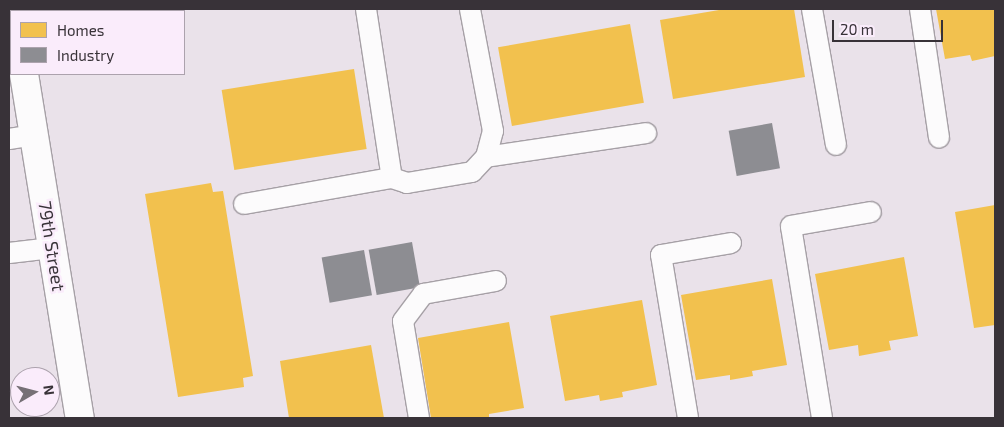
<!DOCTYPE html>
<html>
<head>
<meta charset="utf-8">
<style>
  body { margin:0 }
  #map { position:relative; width:1004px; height:427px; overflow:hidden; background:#eae2ea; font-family:"Exo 2",sans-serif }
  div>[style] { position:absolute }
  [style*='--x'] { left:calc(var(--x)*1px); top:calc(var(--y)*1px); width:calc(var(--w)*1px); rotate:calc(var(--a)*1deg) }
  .homes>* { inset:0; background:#f2c14e; transform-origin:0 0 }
  .industry>* { inset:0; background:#8d8d92; transform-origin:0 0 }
  .roads { filter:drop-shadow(1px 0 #a6a0a6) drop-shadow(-1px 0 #a6a0a6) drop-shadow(0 1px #a6a0a6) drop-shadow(0 -1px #a6a0a6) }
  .service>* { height:20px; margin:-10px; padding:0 10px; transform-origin:10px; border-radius:10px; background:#fcfbfc }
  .minor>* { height:28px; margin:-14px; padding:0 14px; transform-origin:14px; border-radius:14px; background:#fcfbfc }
  .secondary>* { height:28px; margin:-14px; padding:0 14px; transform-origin:14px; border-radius:14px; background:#fcfbfc }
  span { translate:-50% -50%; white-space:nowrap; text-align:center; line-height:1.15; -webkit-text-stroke:5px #faecfb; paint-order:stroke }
  .street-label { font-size:18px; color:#383238 }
  .frame { position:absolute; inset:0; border:10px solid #383238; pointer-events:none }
  .legend { position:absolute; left:10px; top:10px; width:175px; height:65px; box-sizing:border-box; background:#faecfb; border:1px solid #aca2ad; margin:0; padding:6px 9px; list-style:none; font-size:15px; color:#383238 }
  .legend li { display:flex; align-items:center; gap:10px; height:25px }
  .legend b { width:25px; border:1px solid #aca2ad }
  .north { position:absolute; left:10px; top:367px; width:50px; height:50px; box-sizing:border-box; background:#faecfb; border:1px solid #aca2ad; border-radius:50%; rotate:82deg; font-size:14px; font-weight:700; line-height:20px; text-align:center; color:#383238 }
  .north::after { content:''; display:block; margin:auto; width:18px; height:22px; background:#767076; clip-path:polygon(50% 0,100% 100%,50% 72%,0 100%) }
  .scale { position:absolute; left:832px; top:20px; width:111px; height:22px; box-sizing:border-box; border:2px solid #383238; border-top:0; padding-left:6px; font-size:15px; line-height:18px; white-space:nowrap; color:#383238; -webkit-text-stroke:4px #faecfb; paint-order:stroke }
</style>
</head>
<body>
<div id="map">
  <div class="homes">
    <div style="clip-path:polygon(725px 9px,794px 9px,805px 77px,673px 99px,660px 20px)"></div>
    <div style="clip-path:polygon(936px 9px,995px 9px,995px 56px,972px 61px,970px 55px,945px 59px)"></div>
    <div style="left:630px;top:24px;width:80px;height:134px;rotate:80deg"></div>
    <div style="left:354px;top:69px;width:81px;height:134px;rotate:81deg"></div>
    <div style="clip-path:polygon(211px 183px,213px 192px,223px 191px,253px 376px,243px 378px,244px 387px,178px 397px,145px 194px)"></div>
    <div style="clip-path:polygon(995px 205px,995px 325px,974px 328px,955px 212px)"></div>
    <div style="clip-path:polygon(904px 257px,918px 336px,889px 341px,891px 350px,859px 356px,858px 345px,829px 350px,815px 274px)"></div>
    <div style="clip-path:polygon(772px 279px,787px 365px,752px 371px,753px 376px,730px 380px,730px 375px,696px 380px,681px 295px)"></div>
    <div style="clip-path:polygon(642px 300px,657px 385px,622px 392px,623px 397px,600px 401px,599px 395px,565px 401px,550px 316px)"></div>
    <div style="clip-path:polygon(509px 322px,524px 408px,489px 414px,489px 418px,431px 418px,418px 338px)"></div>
    <div style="clip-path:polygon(371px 345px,384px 418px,289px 418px,280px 361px)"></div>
  </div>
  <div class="industry">
    <div style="left:772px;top:123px;width:46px;height:44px;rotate:80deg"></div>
    <div style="left:412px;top:242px;width:46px;height:44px;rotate:80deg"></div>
    <div style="left:364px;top:250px;width:46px;height:43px;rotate:80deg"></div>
  </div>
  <div class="roads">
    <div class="service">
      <div style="--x:366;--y:9;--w:171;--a:81.3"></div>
      <div style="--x:392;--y:178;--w:16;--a:18"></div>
      <div style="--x:407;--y:183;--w:66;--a:-9.6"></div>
      <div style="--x:472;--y:172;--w:21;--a:-47"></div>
      <div style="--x:486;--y:157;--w:27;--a:-75"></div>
      <div style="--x:493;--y:131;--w:124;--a:-100.7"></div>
      <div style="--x:812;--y:9;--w:138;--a:80"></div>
      <div style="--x:920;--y:9;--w:130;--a:81.6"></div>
      <div style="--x:9;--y:139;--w:25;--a:-9"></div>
      <div style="--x:486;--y:157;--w:162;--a:-8.5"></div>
      <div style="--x:244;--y:204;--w:150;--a:-10"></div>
      <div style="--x:9;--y:253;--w:43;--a:-6.6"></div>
      <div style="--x:419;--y:418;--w:98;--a:-99.4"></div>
      <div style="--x:403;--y:321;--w:34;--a:-53"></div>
      <div style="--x:423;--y:294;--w:74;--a:-10.1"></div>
      <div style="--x:688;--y:418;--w:165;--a:-99.4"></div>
      <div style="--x:661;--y:255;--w:71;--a:-9.7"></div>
      <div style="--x:822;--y:418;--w:194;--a:-99.2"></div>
      <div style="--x:791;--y:226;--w:81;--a:-9.9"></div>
    </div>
    <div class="minor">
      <div style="--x:36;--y:11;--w:15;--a:-8"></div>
    </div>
    <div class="secondary">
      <div style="--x:13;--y:9;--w:2;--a:90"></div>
      <div style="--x:24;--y:74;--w:349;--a:80.8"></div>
    </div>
  </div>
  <div class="street-label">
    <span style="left:52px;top:246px;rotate:81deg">79th Street</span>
  </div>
  <div class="frame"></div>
  <ul class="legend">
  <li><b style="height:14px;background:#f2c14e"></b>Homes</li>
  <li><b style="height:14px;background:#8d8d92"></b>Industry</li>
  </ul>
  <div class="north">N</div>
  <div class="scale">20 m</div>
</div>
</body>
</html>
